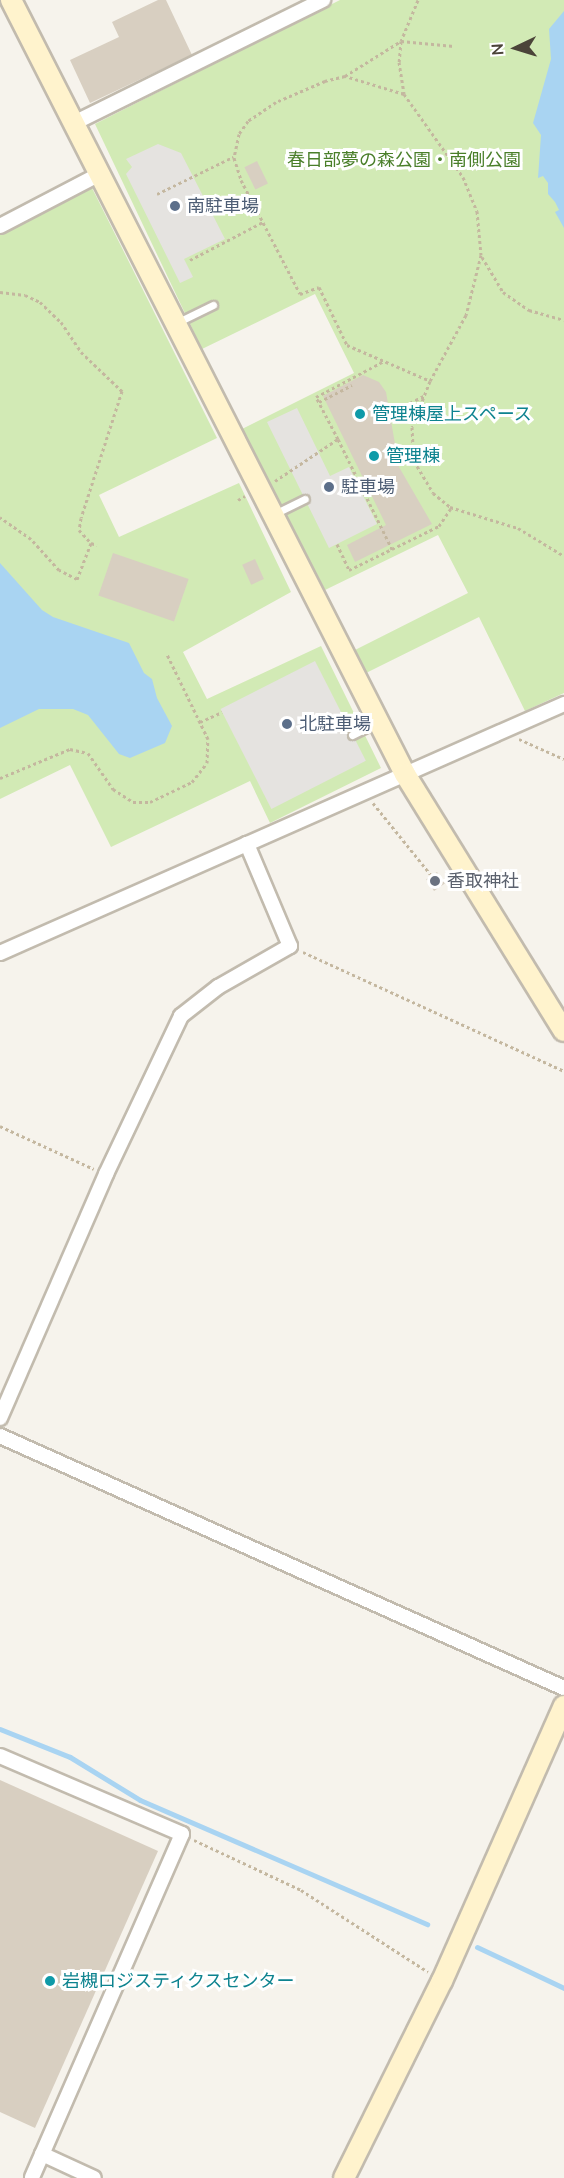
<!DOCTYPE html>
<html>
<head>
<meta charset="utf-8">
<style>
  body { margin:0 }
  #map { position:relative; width:564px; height:2178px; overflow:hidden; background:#f6f3ec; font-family:"Nunito Sans","Noto Sans JP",sans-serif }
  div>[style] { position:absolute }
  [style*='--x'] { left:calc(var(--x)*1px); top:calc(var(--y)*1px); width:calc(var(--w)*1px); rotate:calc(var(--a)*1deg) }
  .green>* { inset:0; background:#d2eab5 }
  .parking>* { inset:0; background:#e5e3e0; transform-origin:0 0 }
  .water>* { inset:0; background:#a9d4f2 }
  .stream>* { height:5px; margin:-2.5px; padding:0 2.5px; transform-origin:2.5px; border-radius:2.5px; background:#a9d4f2 }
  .building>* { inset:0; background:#d8cfc1; transform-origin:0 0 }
  .path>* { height:3px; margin-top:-1.5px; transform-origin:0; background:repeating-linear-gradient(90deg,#c4b79f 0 3px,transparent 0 6px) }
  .roads { filter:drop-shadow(2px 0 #c2bbae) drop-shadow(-2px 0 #c2bbae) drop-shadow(0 2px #c2bbae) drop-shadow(0 -2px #c2bbae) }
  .lane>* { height:7px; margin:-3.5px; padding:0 3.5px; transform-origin:3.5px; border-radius:3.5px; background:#fff }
  .street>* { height:14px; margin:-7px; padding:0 7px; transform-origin:7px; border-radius:7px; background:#fff }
  .secondary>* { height:20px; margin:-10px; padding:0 10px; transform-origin:10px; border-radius:10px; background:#fff3cd }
  .dots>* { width:16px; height:16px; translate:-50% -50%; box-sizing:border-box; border:3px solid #fff; border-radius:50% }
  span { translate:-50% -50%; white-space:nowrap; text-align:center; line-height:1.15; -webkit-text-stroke:6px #fff; paint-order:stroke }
  .park-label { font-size:18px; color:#4a7f2a }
  .service-label { font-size:18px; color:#4e5e75 }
  .left { translate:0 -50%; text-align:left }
  .culture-label { font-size:18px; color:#0d838f }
  .worship-label { font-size:18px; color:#5b616d }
  .north { position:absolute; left:486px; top:18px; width:60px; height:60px; -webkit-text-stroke:4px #fff; paint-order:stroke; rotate:266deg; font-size:16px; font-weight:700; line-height:24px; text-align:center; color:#4b4439 }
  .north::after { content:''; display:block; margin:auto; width:21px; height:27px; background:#4b4439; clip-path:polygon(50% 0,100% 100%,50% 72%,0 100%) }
</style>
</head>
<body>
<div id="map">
  <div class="green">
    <div style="clip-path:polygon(340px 0,564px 0,564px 693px,525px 711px,479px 617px,366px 673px,355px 650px,468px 593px,438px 535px,325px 590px,242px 429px,354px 373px,315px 294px,202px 349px,95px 124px)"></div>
    <div style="clip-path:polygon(91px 186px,217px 438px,99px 495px,119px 537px,239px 483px,291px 592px,183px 652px,207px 699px,321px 646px,381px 768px,270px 823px,250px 781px,111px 847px,70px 765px,0 799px,0 230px)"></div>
  </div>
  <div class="parking">
    <div style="clip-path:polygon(158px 144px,181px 153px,225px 239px,184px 259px,193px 277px,180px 283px,126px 174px,132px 167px,126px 159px)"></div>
    <div style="clip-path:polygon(297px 408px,330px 476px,349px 467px,377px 524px,329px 548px,267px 422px)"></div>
    <div style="left:315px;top:661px;width:112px;height:106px;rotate:63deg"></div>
  </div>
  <div class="water">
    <div style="clip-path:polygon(564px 11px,564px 228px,555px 212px,559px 210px,555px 202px,548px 194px,548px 183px,543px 176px,538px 178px,541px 135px,533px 123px,551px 59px,549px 29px)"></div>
    <div style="clip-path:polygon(0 563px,42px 610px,53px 617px,129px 643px,144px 673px,152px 679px,157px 698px,172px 726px,165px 743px,130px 758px,119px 754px,88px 715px,73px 709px,39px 709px,0 728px)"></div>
  </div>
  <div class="stream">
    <div style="--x:0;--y:1729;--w:75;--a:21.8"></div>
    <div style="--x:70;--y:1757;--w:82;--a:31.6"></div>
    <div style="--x:140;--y:1800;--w:313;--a:23.4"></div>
    <div style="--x:477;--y:1947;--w:96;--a:25.2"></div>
  </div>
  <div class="building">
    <div style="clip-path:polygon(158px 0,166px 0,192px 55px,90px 103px,70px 60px,119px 37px,112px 22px)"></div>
    <div style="left:257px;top:161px;width:25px;height:14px;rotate:64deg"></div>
    <div style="clip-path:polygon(363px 375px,379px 382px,386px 392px,399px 467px,432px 524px,355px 562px,347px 545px,386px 525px,323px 396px)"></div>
    <div style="left:113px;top:553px;width:80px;height:45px;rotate:19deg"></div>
    <div style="left:255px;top:559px;width:22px;height:14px;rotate:66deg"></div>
    <div style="left:437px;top:872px;width:14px;height:13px;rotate:56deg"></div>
    <div style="clip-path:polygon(0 1780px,158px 1851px,35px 2128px,0 2112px)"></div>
  </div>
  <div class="path">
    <div style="--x:418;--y:0;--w:44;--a:112.5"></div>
    <div style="--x:401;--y:41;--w:21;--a:95"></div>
    <div style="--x:399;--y:62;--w:32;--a:81"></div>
    <div style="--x:404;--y:94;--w:102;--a:54.6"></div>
    <div style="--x:463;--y:177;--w:37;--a:68"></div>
    <div style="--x:477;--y:211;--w:44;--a:84.8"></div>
    <div style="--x:481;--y:255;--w:62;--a:104"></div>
    <div style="--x:466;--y:315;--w:75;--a:118.6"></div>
    <div style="--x:430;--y:381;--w:49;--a:111.4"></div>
    <div style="--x:412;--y:427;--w:34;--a:87"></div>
    <div style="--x:414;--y:461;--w:37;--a:59"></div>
    <div style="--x:433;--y:493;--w:22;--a:39"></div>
    <div style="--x:450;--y:507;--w:71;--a:17.2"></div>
    <div style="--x:518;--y:528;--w:54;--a:31.3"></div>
    <div style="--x:345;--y:76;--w:66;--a:-32"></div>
    <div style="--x:401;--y:41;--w:53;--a:5.4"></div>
    <div style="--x:404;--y:94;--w:62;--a:-163"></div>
    <div style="--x:345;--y:76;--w:21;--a:166"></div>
    <div style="--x:325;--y:81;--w:53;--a:156.8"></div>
    <div style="--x:276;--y:102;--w:34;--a:146"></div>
    <div style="--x:248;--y:121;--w:16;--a:125"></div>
    <div style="--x:239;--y:134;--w:25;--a:102"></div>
    <div style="--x:234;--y:158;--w:23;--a:72"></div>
    <div style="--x:241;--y:180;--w:128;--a:62.6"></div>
    <div style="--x:300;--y:294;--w:20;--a:-20"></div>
    <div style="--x:319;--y:287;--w:64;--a:64.2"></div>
    <div style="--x:347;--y:345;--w:90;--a:23.4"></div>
    <div style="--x:157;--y:194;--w:85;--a:-26"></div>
    <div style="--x:482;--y:257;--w:41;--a:59"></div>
    <div style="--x:503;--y:292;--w:32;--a:35"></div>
    <div style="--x:529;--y:310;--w:36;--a:16"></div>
    <div style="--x:190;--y:260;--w:82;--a:-27.5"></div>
    <div style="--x:0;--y:292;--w:25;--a:7"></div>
    <div style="--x:25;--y:295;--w:17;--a:25"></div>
    <div style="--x:40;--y:302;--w:29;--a:44"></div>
    <div style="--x:61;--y:322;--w:36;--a:56"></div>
    <div style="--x:81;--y:352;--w:57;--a:43.6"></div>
    <div style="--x:122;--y:391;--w:133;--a:107.9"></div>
    <div style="--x:81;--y:518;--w:12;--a:99"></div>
    <div style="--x:79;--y:530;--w:18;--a:47"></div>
    <div style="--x:91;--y:543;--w:39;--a:111"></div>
    <div style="--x:77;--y:579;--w:20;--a:-153"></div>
    <div style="--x:59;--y:570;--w:42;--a:-132.1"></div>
    <div style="--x:31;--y:539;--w:38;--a:-145"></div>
    <div style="--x:319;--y:402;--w:37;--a:-27"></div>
    <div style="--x:394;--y:411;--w:34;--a:-27"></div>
    <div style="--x:338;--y:439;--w:123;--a:63.9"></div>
    <div style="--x:392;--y:549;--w:52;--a:-26.1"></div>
    <div style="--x:439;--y:526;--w:22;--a:-56"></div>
    <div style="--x:275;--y:481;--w:76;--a:-33.7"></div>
    <div style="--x:338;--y:439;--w:47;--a:-117.6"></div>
    <div style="--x:316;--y:397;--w:77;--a:-27.9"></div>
    <div style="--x:238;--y:500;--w:8;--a:-30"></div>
    <div style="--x:91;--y:543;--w:6;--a:18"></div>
    <div style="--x:337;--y:544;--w:29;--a:65"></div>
    <div style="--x:349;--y:570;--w:48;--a:-26"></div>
    <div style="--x:200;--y:722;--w:24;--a:-24"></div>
    <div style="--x:519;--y:739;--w:49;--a:24"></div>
    <div style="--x:0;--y:778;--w:76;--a:-22.5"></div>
    <div style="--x:70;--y:749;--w:18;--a:13"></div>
    <div style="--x:88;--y:753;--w:44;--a:55.2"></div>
    <div style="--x:113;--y:789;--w:24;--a:33"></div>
    <div style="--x:133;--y:802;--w:17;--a:0"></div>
    <div style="--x:150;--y:802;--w:47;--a:-25.5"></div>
    <div style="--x:192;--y:782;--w:24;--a:-52"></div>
    <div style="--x:207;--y:763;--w:24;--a:-88"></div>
    <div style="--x:208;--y:739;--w:94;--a:-115.8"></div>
    <div style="--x:373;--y:803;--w:92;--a:51.1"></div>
    <div style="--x:303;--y:952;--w:287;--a:24.5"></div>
    <div style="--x:0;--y:1126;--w:103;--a:24.6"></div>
    <div style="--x:194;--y:1840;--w:118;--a:25"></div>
    <div style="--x:301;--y:1890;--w:151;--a:32.8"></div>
  </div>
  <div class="roads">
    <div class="lane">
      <div style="--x:178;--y:322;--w:39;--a:-26"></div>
      <div style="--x:276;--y:513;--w:32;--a:-26"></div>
      <div style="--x:352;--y:735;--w:28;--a:-26"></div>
    </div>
    <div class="street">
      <div style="--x:74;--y:123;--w:278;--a:-26.3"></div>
      <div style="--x:0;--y:226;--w:113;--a:-27.5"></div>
      <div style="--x:0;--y:953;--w:617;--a:-23.82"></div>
      <div style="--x:0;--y:1418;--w:266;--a:-66.5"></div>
      <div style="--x:106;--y:1174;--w:175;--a:-64.6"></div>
      <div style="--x:181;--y:1016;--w:47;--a:-38.1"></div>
      <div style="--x:218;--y:987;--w:83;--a:-29.7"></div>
      <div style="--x:290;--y:946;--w:111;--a:-112.9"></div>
      <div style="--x:0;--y:1436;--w:618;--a:24.08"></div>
      <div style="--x:0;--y:1756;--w:198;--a:23.2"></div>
      <div style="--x:182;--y:1834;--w:375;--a:113.6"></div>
      <div style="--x:42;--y:2154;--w:57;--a:24.8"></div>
    </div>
    <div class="secondary">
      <div style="--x:11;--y:0;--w:869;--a:63.02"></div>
      <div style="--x:405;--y:774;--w:302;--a:58.3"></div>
      <div style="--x:344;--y:2178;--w:220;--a:-63.6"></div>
      <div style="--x:442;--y:1981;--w:301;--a:-66.1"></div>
    </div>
  </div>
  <div class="dots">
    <div style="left:175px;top:206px;background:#5c6f8a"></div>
    <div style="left:360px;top:414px;background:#0f9aa8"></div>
    <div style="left:374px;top:456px;background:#0f9aa8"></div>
    <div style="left:329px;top:487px;background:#5c6f8a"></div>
    <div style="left:287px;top:724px;background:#5c6f8a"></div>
    <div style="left:435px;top:881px;background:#6b7280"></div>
    <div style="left:50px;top:1981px;background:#0f9aa8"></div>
  </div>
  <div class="park-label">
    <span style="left:404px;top:160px">春日部夢の森公園・南側公園</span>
  </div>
  <div class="service-label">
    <span class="left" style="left:187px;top:206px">南駐車場</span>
    <span class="left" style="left:341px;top:487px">駐車場</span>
    <span class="left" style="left:299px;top:724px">北駐車場</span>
  </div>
  <div class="culture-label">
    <span class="left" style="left:372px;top:414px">管理棟屋上スペース</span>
    <span class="left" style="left:386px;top:456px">管理棟</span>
    <span class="left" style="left:62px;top:1981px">岩槻ロジスティクスセンター</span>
  </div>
  <div class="worship-label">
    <span class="left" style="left:447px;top:881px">香取神社</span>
  </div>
  <div class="north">N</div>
</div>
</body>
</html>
